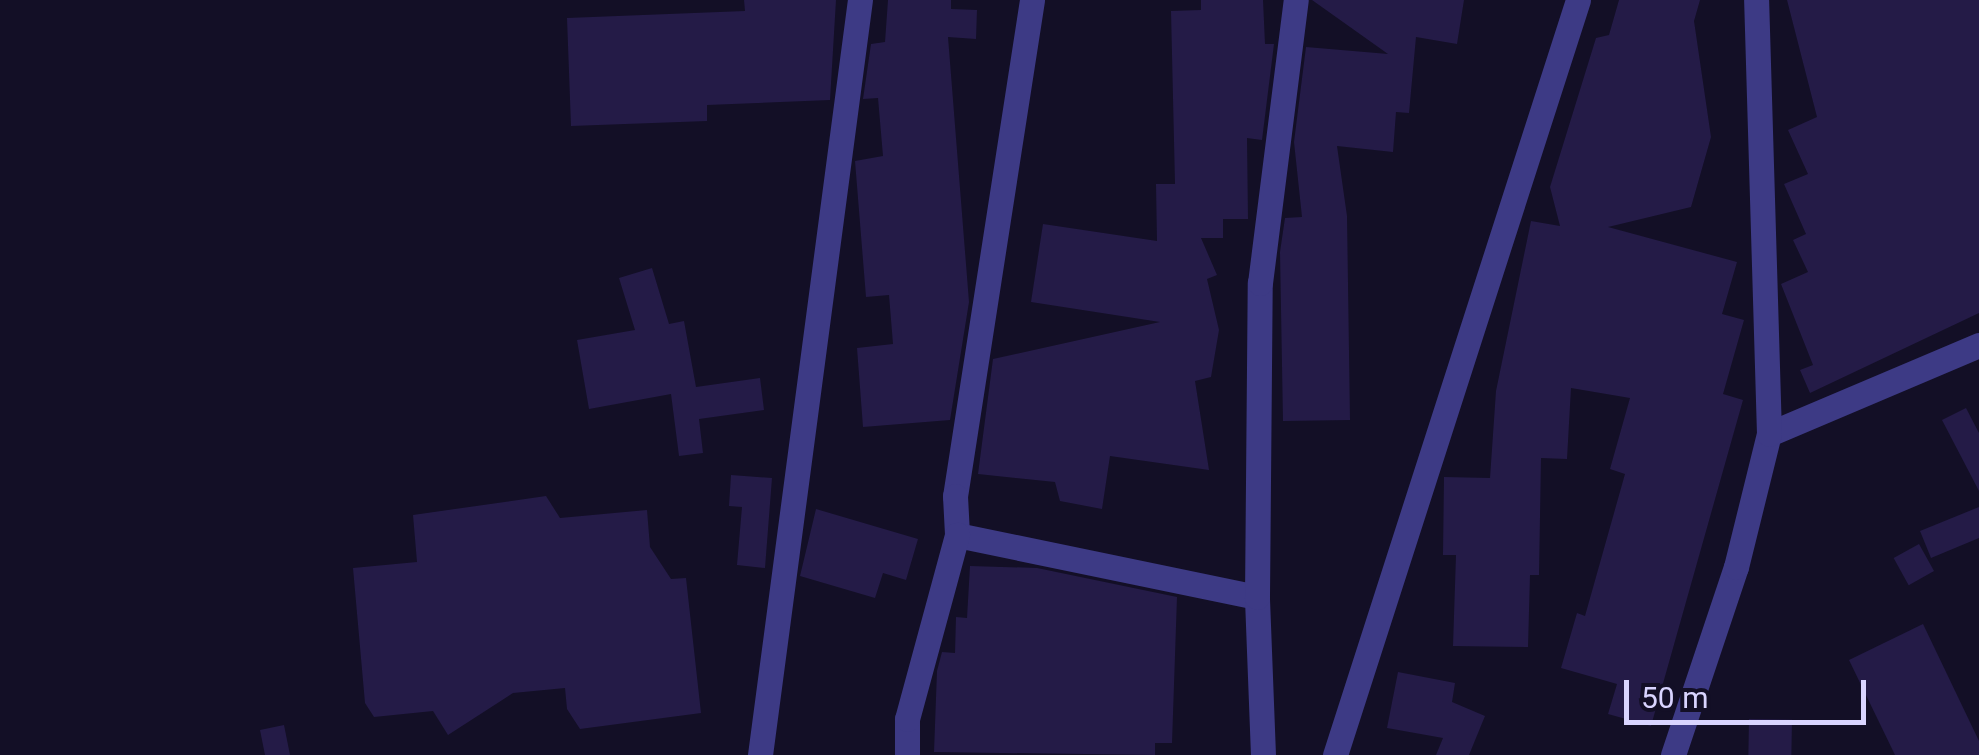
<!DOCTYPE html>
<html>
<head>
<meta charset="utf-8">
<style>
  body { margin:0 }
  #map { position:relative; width:1979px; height:755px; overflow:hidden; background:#130f26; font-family:Roboto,sans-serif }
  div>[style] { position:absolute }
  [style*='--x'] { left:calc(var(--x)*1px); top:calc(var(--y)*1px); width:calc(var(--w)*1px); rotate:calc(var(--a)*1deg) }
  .building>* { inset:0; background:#241b47; transform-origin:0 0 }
  .minor>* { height:25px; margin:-12.5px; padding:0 12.5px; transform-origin:12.5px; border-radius:12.5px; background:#3d3a85 }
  span { translate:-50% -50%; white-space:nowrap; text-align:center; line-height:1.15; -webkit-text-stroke:8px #130f26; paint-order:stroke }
  .scale { position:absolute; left:1624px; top:680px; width:242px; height:45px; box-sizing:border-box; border:5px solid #d9d4ff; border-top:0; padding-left:12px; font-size:30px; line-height:35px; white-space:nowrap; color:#d9d4ff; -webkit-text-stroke:8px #130f26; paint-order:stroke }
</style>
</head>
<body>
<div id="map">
  <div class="building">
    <div style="clip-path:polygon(744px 0,836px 0,830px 100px,707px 105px,707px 121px,571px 126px,567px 18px,745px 11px)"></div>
    <div style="clip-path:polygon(888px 0,951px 0,951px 9px,977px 10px,976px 39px,948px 37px,969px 302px,950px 420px,863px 427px,857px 348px,893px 344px,889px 295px,866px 297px,855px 161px,883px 156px,878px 98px,863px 99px,871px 44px,885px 42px)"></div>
    <div style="clip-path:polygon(1201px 0,1263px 0,1265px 44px,1274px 44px,1262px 140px,1247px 138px,1248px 219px,1223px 219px,1223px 238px,1201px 238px,1217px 275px,1207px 279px,1219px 330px,1211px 377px,1195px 381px,1209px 470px,1110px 456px,1102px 509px,1060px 501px,1055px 482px,978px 474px,993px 359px,1160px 322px,1031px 302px,1043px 224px,1157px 241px,1156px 184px,1175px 184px,1171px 11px,1201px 10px)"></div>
    <div style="clip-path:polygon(1312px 0,1464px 0,1457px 44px,1416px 37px,1409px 113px,1396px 112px,1393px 152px,1337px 146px,1347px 216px,1350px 420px,1283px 421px,1280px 252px,1285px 218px,1302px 217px,1294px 142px,1306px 47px,1388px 54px)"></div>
    <div style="clip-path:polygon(1619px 0,1700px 0,1694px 21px,1711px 137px,1691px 207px,1608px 227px,1737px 262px,1722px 314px,1744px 320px,1723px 394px,1743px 400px,1651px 726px,1608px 714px,1617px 684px,1561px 668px,1577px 613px,1585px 616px,1625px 474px,1610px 469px,1630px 398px,1571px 388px,1567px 459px,1541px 458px,1539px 575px,1530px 575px,1528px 647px,1453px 646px,1456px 555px,1443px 555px,1444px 477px,1490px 478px,1496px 391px,1531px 221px,1560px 226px,1550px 187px,1596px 38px,1609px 35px)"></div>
    <div style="clip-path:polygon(1787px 0,1979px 0,1979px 313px,1810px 393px,1800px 370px,1813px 365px,1781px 284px,1808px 272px,1793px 240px,1806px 234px,1784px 184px,1808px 174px,1788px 130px,1817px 117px)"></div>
    <div style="clip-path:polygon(652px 268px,669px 324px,684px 321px,696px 387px,760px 378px,764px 410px,699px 419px,703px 453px,679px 456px,671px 394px,589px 409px,577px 340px,635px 330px,619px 278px)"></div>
    <div style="clip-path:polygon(1966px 408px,1979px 433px,1979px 491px,1942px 420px)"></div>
    <div style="clip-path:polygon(731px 475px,772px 478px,765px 568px,737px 565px,742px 507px,729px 506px)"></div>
    <div style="clip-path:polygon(546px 496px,560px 518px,647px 510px,650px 547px,671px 579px,686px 578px,701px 713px,580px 729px,567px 709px,565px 688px,513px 693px,448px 735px,433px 711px,374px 717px,365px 703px,353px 568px,417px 562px,413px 515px)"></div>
    <div style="clip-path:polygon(1979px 507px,1979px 538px,1931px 558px,1920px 531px)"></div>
    <div style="clip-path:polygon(816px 509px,918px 539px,906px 580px,883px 573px,875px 598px,800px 576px)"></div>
    <div style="left:1919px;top:544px;width:31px;height:29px;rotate:61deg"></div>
    <div style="clip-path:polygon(970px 566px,1037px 568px,1177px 597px,1172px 743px,1155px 743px,1155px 755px,934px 752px,937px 671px,942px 652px,955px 653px,956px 617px,967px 618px)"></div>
    <div style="clip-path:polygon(1923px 624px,1979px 741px,1979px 755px,1895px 755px,1849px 660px)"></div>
    <div style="clip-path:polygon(1398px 672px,1455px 683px,1452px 702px,1485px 716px,1469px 755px,1436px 755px,1443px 738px,1387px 728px)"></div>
    <div style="left:1749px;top:719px;width:43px;height:36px;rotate:1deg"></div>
    <div style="clip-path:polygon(284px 725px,290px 755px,265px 755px,260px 730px)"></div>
  </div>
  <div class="minor">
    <div style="--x:1032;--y:0;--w:502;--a:98.82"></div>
    <div style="--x:955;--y:496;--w:39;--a:87"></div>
    <div style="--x:957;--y:535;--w:306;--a:11.7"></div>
    <div style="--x:1769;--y:434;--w:228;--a:-23"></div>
    <div style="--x:760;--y:755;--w:762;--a:-82.46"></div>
    <div style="--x:907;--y:755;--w:36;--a:-90"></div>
    <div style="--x:907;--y:719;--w:191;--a:-74.8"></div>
    <div style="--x:1263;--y:755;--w:158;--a:-92.2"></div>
    <div style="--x:1257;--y:597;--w:314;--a:-89.5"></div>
    <div style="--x:1260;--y:283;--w:285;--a:-82.8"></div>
    <div style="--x:1335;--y:755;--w:793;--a:-72.16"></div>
    <div style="--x:1673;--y:755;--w:198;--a:-71.5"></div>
    <div style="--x:1736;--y:567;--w:137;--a:-76.1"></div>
    <div style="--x:1769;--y:434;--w:434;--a:-91.7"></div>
  </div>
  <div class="scale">50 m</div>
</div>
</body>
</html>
